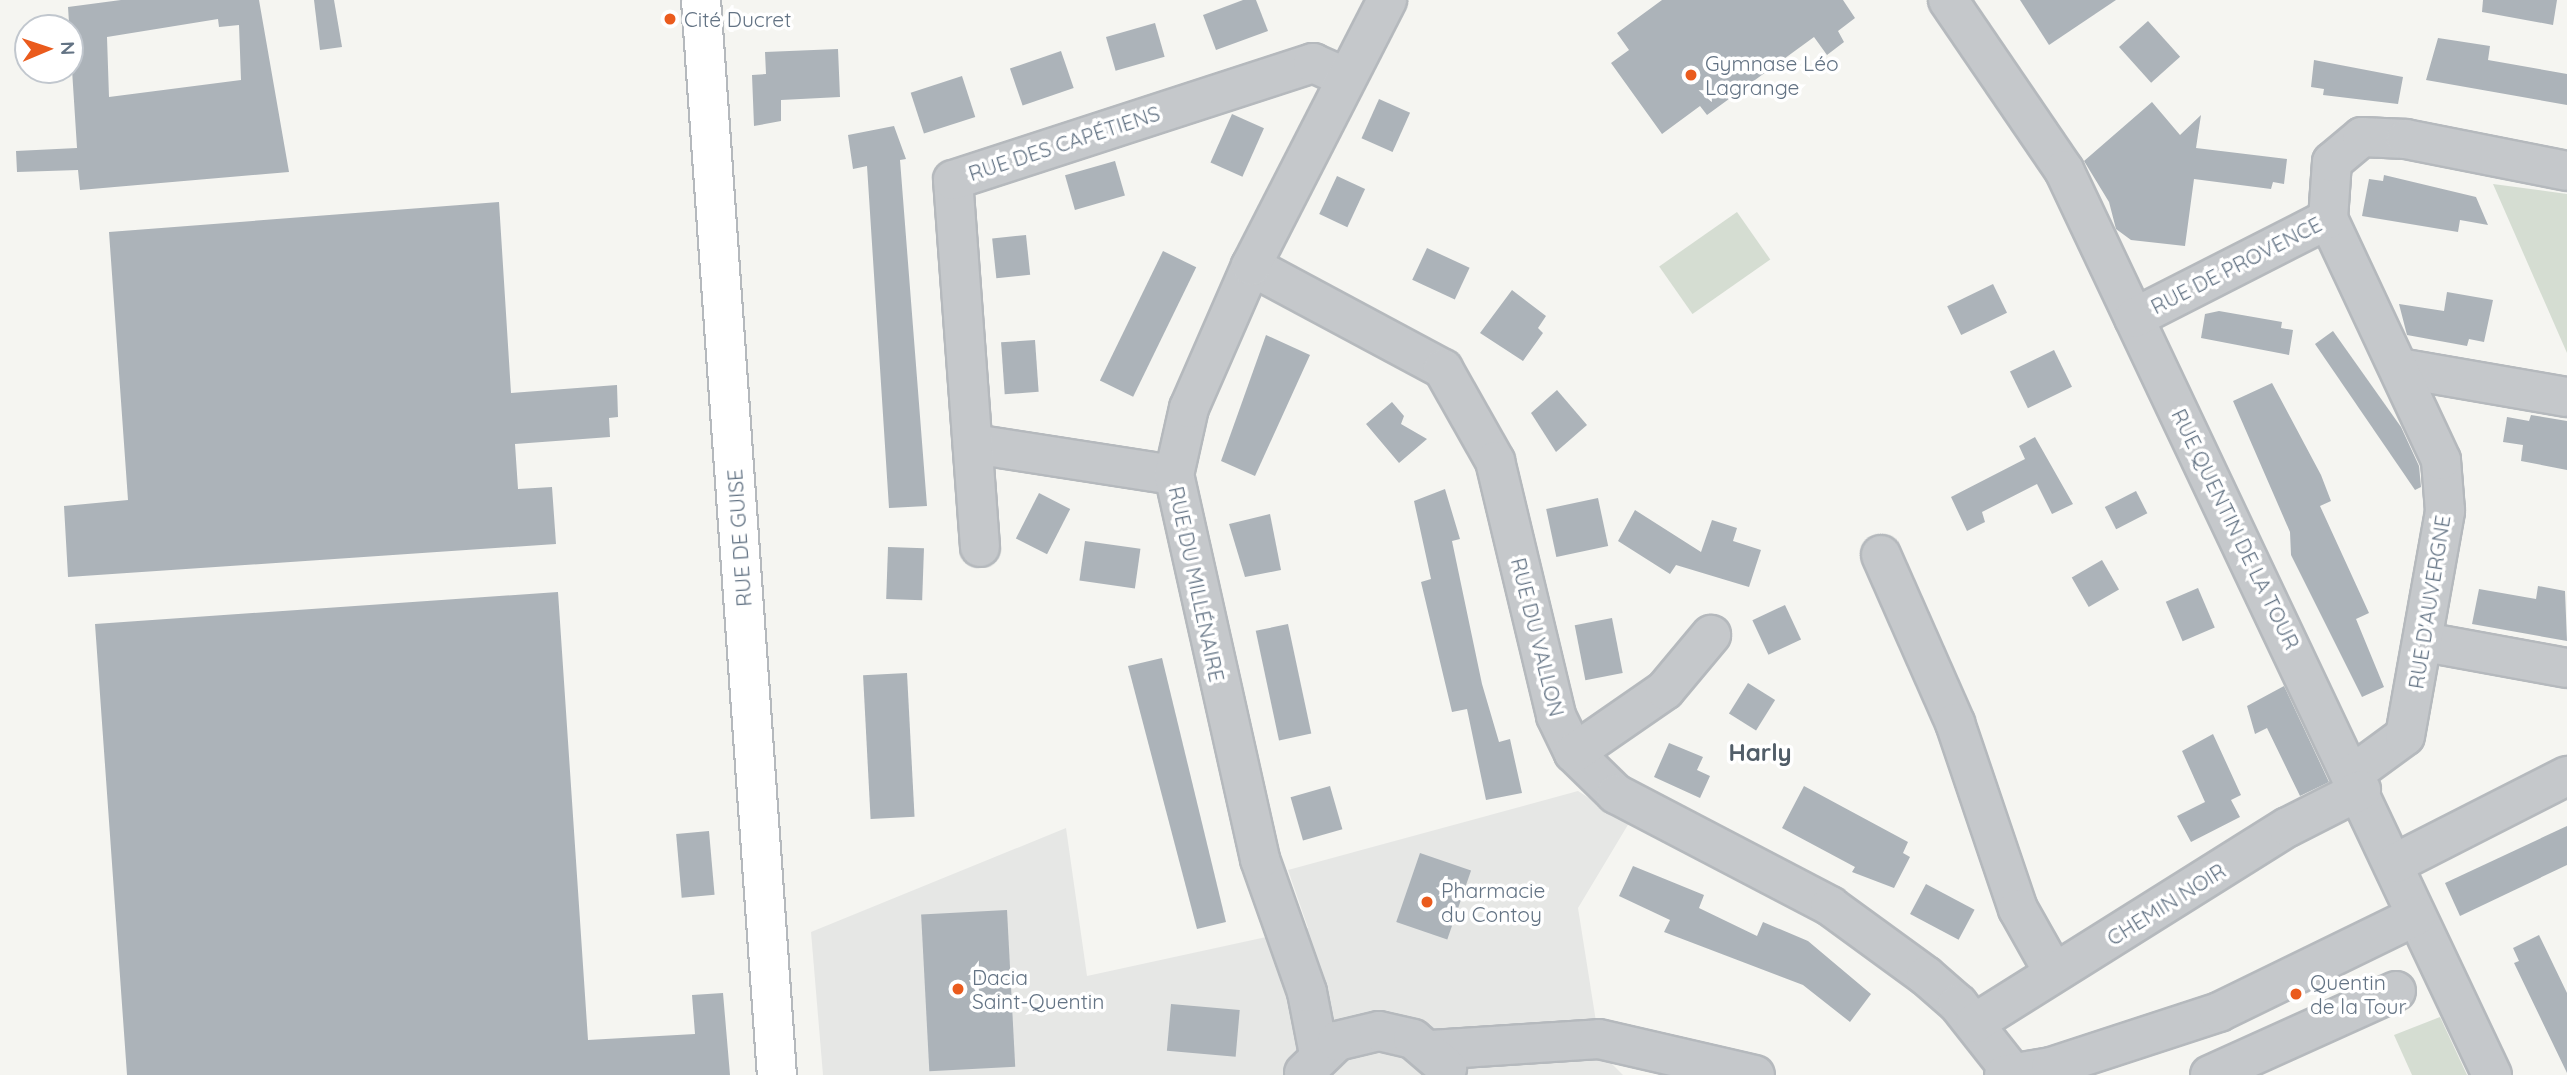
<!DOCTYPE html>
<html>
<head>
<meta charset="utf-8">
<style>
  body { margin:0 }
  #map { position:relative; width:2567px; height:1075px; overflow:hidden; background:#f5f5f1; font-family:Quicksand,sans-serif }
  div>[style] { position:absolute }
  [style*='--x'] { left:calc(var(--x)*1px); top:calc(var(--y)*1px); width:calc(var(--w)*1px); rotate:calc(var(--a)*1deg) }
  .built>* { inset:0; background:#e6e7e5 }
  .green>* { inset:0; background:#d5ddd2; transform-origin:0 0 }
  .building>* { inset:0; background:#acb3b9; transform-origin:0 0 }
  .roads { filter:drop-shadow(2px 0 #b5b9bd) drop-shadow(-2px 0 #b5b9bd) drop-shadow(0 2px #b5b9bd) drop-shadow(0 -2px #b5b9bd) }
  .minor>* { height:38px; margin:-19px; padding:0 19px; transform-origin:19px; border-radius:19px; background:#c5c8cb }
  .major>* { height:38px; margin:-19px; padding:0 19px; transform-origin:19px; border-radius:19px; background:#fff }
  .dots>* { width:19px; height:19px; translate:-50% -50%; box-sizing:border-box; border:4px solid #fff; border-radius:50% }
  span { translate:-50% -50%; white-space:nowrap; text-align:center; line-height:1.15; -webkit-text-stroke:7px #fff; paint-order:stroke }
  .poi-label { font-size:21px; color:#637384 }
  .left { translate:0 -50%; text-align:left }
  .street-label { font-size:21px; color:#637384 }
  .quarter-label { font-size:24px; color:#515d68; font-weight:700 }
  .north { position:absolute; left:14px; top:14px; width:70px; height:70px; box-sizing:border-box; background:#fff; border:2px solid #c1c7ce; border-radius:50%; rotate:88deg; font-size:19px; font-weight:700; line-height:28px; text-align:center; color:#637384 }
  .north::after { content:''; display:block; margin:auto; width:24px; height:32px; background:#ea5b1d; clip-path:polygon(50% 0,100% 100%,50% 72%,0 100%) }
</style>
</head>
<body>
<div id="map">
  <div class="built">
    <div style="clip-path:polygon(1578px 791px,1629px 823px,1578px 908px,1601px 1053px,1623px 1075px,823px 1075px,811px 932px,1066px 828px,1087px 976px,1308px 928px,1288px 870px)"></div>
  </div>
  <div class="green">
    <div style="clip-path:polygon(2493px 184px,2567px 194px,2567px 353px)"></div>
    <div style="left:1737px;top:212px;width:58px;height:95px;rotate:55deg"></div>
    <div style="clip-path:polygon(2440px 1017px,2467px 1075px,2412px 1075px,2394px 1035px)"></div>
  </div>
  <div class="building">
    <div style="clip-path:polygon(evenodd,121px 0,259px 0,289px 172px,80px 190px,78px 170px,17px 172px,16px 151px,77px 148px,68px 7px,121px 0,218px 19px,219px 27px,239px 25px,241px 80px,109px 97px,107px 37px,218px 19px)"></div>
    <div style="clip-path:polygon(314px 0,334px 0,342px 47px,320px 50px)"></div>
    <div style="clip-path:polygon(1243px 0,1256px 0,1268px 31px,1216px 50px,1203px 15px)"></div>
    <div style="clip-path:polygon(1662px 0,1843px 0,1855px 18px,1838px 31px,1844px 42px,1827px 55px,1814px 37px,1707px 115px,1700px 106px,1662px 134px,1611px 63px,1629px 50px,1617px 33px)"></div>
    <div style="clip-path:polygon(2020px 0,2116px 0,2049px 45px)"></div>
    <div style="clip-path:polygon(2483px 0,2557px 0,2553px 25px,2482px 12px)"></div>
    <div style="left:2148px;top:21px;width:48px;height:39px;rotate:48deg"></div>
    <div style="left:1155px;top:23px;width:35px;height:51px;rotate:74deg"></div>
    <div style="clip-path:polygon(2438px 38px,2490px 46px,2488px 60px,2567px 74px,2567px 105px,2426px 80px)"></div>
    <div style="clip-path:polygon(838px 49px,840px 97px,781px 100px,781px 121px,754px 126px,752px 75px,766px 74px,765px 52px)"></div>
    <div style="left:1061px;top:51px;width:39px;height:54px;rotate:71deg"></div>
    <div style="clip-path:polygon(2314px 60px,2403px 77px,2398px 104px,2323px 95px,2324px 89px,2311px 87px)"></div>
    <div style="left:962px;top:76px;width:43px;height:54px;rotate:72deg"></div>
    <div style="left:1379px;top:99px;width:34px;height:43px;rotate:24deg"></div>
    <div style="clip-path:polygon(2152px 102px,2180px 135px,2201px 115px,2196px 148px,2287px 159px,2284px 184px,2273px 182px,2271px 189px,2194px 179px,2185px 246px,2131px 240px,2116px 229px,2109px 202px,2084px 161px)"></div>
    <div style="left:1232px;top:114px;width:35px;height:53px;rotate:24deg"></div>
    <div style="clip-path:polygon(894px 126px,906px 159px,900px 160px,927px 506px,889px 508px,867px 166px,853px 169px,848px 135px)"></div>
    <div style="left:1115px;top:161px;width:36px;height:52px;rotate:74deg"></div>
    <div style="clip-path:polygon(2384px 175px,2476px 197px,2488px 225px,2460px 220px,2458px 232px,2362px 216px,2369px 179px,2383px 181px)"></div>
    <div style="left:1337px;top:176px;width:31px;height:42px;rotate:25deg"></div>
    <div style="clip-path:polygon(499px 202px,511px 393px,617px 385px,618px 417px,609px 418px,610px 437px,515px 444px,518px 489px,552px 487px,556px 544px,68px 577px,64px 506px,128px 500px,109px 232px)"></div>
    <div style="left:1026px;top:235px;width:40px;height:34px;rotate:84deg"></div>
    <div style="left:1427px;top:248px;width:47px;height:35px;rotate:25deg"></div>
    <div style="left:1163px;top:251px;width:37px;height:144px;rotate:26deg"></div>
    <div style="left:1993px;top:284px;width:32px;height:51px;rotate:64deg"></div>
    <div style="clip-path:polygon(1512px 290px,1546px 316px,1538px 328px,1543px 333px,1523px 361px,1480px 333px)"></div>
    <div style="clip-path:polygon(2447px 292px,2493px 300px,2484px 342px,2469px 339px,2467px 346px,2407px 335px,2399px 304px,2444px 311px)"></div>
    <div style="clip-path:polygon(2219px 311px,2282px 322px,2281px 328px,2293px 330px,2289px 355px,2201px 338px,2205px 314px)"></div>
    <div style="clip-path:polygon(2333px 331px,2401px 427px,2419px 466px,2421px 487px,2415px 490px,2315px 344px)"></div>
    <div style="clip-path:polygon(1266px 335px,1310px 355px,1255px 476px,1221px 461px)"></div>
    <div style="left:1035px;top:340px;width:52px;height:34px;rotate:86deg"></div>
    <div style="left:2054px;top:350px;width:41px;height:49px;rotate:64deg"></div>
    <div style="clip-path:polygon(2272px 383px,2321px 475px,2331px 501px,2320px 506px,2369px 613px,2356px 619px,2384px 687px,2362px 697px,2291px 555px,2290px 532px,2233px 401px)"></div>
    <div style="clip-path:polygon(1557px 390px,1587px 425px,1556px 452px,1531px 413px)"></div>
    <div style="clip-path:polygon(1392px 402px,1404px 416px,1401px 424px,1427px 439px,1399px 463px,1366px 424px)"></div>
    <div style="clip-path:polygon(2531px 415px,2567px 421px,2567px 470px,2521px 461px,2523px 445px,2503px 442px,2507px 417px,2529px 421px)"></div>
    <div style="clip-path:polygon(2035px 437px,2073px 504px,2052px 514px,2037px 484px,1982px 512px,1985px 522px,1967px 531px,1951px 497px,2025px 459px,2019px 446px)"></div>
    <div style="clip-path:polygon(1445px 489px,1460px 539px,1452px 541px,1482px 684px,1499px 742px,1510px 739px,1522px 793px,1486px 800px,1467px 709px,1452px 712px,1421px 582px,1431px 579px,1414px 501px)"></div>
    <div style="left:2136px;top:491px;width:25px;height:35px;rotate:63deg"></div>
    <div style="left:1039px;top:493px;width:35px;height:51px;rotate:27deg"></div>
    <div style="left:1598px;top:498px;width:49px;height:53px;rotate:78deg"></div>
    <div style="clip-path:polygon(1635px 510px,1701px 552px,1712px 520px,1737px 528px,1733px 541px,1761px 550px,1749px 587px,1676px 565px,1670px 574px,1618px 541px)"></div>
    <div style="clip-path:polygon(1270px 514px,1281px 570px,1245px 577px,1229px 524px)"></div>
    <div style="left:1085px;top:541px;width:56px;height:40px;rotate:8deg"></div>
    <div style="left:888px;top:547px;width:36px;height:52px;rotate:2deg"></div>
    <div style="left:2102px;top:560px;width:34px;height:35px;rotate:60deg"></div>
    <div style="clip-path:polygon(2538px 586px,2565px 591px,2567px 641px,2472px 624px,2479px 589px,2536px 599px)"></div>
    <div style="left:2198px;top:588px;width:43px;height:35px;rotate:67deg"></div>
    <div style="clip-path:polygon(558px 592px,588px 1040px,695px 1034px,692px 995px,723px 993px,730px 1075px,127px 1075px,95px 624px)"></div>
    <div style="left:1785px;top:605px;width:38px;height:36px;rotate:65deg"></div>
    <div style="left:1612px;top:618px;width:56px;height:38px;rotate:79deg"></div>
    <div style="left:1288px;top:624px;width:112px;height:33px;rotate:78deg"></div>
    <div style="clip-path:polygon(1162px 658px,1226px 922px,1197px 929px,1128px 666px)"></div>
    <div style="left:907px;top:673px;width:144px;height:44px;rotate:87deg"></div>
    <div style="left:1748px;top:683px;width:32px;height:36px;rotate:32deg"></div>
    <div style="clip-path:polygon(2284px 686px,2329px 782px,2300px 796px,2267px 728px,2255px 734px,2247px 706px)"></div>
    <div style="clip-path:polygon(2213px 734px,2241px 795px,2231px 800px,2240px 817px,2191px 842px,2177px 816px,2205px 802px,2182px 751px)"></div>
    <div style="clip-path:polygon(1669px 743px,1703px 757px,1697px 770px,1710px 776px,1700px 798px,1654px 777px)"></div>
    <div style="left:1330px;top:786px;width:45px;height:41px;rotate:74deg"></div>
    <div style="clip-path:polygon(1804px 786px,1908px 842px,1903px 853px,1910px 857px,1894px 888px,1852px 872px,1855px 867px,1782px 828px)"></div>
    <div style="clip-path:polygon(2567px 826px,2567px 865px,2460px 916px,2445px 883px)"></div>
    <div style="left:709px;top:831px;width:64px;height:33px;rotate:85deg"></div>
    <div style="left:1420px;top:853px;width:54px;height:73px;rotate:19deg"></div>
    <div style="clip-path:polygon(1633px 866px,1704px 895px,1699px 908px,1757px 936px,1763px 922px,1808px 941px,1871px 994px,1850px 1022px,1803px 985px,1664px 932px,1670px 920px,1619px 896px)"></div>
    <div style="left:1926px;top:884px;width:55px;height:34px;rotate:28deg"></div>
    <div style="left:1007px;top:910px;width:157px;height:86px;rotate:87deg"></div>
    <div style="clip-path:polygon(2539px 935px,2567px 993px,2567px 1073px,2514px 963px,2519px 961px,2513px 948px)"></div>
    <div style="left:1171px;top:1004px;width:69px;height:47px;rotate:5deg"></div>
  </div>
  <div class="roads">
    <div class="minor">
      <div style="--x:1948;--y:0;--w:206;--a:55.7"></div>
      <div style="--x:2064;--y:170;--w:1001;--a:64.69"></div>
      <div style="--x:1251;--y:266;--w:218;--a:28.2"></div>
      <div style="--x:1443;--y:369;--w:106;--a:60.5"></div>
      <div style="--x:1495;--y:461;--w:262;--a:76.5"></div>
      <div style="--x:1556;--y:716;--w:41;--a:64.1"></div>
      <div style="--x:1574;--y:753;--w:59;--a:44.3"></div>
      <div style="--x:1616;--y:794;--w:242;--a:27.6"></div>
      <div style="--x:1830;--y:906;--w:119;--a:36.1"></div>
      <div style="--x:1926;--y:976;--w:43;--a:41.2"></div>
      <div style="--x:1958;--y:1004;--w:90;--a:51.7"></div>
      <div style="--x:2134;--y:318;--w:218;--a:-27"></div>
      <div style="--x:2399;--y:368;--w:170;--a:9.8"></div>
      <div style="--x:973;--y:444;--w:203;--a:8.8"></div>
      <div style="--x:980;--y:547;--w:368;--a:-94.2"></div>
      <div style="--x:953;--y:180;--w:379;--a:-18"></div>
      <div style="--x:1313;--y:63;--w:36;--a:24"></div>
      <div style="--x:1881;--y:555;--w:184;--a:66.2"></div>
      <div style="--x:1955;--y:723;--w:196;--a:71.3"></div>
      <div style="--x:2018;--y:909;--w:71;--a:60.6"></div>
      <div style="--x:2425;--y:642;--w:144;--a:10.4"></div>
      <div style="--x:1574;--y:753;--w:111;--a:-34.7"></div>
      <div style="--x:1665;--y:690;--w:72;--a:-50.1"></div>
      <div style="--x:2353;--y:774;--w:64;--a:-36.2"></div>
      <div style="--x:2405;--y:736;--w:229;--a:-79.9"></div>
      <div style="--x:2445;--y:511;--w:51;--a:-94.5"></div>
      <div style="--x:2441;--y:460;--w:266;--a:-115.1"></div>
      <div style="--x:2328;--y:219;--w:57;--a:-86"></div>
      <div style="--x:2332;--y:162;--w:39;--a:-40"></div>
      <div style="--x:2362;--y:137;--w:44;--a:2.6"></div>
      <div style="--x:2406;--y:139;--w:164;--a:11.2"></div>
      <div style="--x:2396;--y:863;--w:192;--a:-27"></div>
      <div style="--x:1975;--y:1023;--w:369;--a:-32.1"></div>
      <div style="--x:2288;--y:827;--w:82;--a:-26.9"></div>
      <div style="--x:1431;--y:1050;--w:168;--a:-3.7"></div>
      <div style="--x:1599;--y:1039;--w:160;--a:13"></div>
      <div style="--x:1319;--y:1054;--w:63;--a:-101"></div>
      <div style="--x:1307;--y:992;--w:141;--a:-109.5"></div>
      <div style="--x:1260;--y:859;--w:394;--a:-102.6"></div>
      <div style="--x:1174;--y:475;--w:69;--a:-77.4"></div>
      <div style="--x:1189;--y:408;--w:155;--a:-66.4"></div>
      <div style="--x:1251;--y:266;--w:299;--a:-62.9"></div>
      <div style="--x:1304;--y:1073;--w:46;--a:-44.1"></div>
      <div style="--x:1337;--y:1041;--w:43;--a:-13.4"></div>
      <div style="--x:1379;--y:1031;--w:35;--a:13"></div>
      <div style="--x:1413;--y:1039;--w:45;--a:40.5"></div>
      <div style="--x:2004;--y:1075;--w:48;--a:-9.7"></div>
      <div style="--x:2051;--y:1067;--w:177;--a:-18.1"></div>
      <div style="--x:2219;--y:1012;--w:219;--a:-26"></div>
      <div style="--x:2210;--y:1075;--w:204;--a:-24.3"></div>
    </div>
    <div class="major">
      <div style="--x:701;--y:0;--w:1078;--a:85.96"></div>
    </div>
  </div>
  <div class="dots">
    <div style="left:670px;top:19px;background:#ea5b1d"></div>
    <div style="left:1691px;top:75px;background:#ea5b1d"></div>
    <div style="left:1427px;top:902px;background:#ea5b1d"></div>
    <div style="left:958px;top:989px;background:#ea5b1d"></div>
    <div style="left:2296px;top:994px;background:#ea5b1d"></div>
  </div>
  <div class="poi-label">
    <span class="left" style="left:684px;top:19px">Cité Ducret</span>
    <span class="left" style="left:1705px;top:75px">Gymnase Léo<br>Lagrange</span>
    <span class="left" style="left:1441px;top:902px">Pharmacie<br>du Contoy</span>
    <span class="left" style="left:972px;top:989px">Dacia<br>Saint-Quentin</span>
    <span class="left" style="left:2310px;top:994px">Quentin<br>de la Tour</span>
  </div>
  <div class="street-label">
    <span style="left:1064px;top:143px;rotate:-18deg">RUE DES CAPÉTIENS</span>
    <span style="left:2236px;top:265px;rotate:-27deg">RUE DE PROVENCE</span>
    <span style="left:2236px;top:529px;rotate:64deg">RUE QUENTIN DE LA TOUR</span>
    <span style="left:739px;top:538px;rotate:-94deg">RUE DE GUISE</span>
    <span style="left:1197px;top:584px;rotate:78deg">RUE DU MILLÉNAIRE</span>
    <span style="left:2429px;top:602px;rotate:-81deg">RUE D'AUVERGNE</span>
    <span style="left:1538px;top:637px;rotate:76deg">RUE DU VALLON</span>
    <span style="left:2166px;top:904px;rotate:-32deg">CHEMIN NOIR</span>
  </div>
  <div class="quarter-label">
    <span style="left:1760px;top:753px">Harly</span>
  </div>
  <div class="north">N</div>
</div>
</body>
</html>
